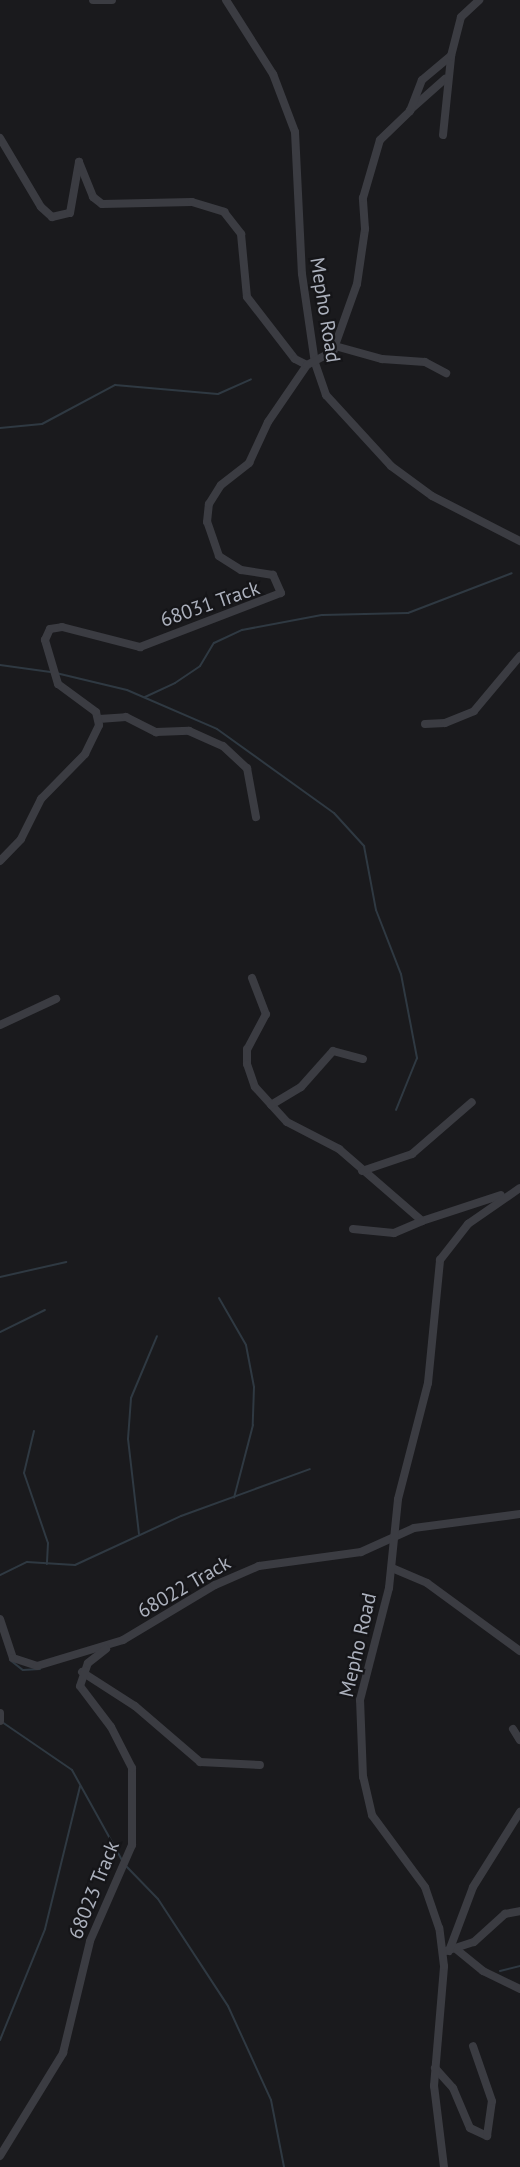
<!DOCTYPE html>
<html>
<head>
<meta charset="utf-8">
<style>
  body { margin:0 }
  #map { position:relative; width:520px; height:2167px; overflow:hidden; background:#1a1a1d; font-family:"PT Sans",sans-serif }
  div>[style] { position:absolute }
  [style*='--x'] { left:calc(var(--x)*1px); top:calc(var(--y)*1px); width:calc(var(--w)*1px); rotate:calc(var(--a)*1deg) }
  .stream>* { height:2px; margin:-1px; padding:0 1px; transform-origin:1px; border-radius:1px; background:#2f3942 }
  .minor>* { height:8px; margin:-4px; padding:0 4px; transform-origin:4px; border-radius:4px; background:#3b3c42 }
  span { translate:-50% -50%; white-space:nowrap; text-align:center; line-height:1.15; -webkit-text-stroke:4.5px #151518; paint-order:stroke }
  .street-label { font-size:20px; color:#acb1bd }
</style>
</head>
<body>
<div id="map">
  <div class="stream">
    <div style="--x:0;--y:428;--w:42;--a:-5.4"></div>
    <div style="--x:42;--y:424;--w:83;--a:-28.1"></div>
    <div style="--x:115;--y:385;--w:103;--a:5"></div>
    <div style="--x:218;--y:394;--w:36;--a:-24"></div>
    <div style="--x:0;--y:665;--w:51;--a:7.8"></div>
    <div style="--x:56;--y:673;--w:73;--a:13.5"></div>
    <div style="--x:127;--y:690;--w:98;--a:23.4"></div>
    <div style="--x:217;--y:729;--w:144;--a:35.7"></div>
    <div style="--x:334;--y:813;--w:45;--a:47.7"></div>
    <div style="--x:364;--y:846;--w:65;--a:79.4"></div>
    <div style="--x:376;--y:910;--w:69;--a:68.7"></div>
    <div style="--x:401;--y:974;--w:86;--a:79.2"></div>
    <div style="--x:417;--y:1058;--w:56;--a:112"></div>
    <div style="--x:145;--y:697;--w:33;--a:-25"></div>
    <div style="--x:175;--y:683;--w:30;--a:-34"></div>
    <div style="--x:200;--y:666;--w:27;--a:-59"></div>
    <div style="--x:214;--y:643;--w:31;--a:-25"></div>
    <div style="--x:242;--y:630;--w:81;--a:-10.6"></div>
    <div style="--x:322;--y:615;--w:86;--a:-1.3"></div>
    <div style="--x:408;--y:613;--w:111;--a:-21"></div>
    <div style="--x:0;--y:1277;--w:68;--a:-12.8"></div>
    <div style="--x:219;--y:1298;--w:54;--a:60.1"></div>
    <div style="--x:246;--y:1345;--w:43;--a:79.2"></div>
    <div style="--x:254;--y:1387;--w:38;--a:92"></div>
    <div style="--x:253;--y:1425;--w:75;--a:104.6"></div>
    <div style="--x:0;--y:1332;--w:50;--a:-26.1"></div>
    <div style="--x:34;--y:1431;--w:43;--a:103.4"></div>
    <div style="--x:24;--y:1473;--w:74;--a:71.1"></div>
    <div style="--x:48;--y:1543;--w:21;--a:93"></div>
    <div style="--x:139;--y:1534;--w:96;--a:-96.6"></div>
    <div style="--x:128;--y:1439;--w:41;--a:-85.8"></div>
    <div style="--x:131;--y:1398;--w:67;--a:-67.2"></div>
    <div style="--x:0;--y:1575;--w:30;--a:-26"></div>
    <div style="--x:27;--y:1562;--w:48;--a:3.6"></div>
    <div style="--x:75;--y:1565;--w:117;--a:-24.8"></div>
    <div style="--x:181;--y:1516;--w:137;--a:-20"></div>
    <div style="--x:10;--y:1660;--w:16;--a:38"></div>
    <div style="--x:23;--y:1670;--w:17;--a:-3"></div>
    <div style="--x:2;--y:1722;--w:85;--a:34.4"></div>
    <div style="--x:72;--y:1770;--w:105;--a:61"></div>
    <div style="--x:126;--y:1866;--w:46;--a:45.9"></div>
    <div style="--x:158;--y:1899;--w:128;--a:56.8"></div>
    <div style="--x:228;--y:2006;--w:103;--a:65.4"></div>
    <div style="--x:271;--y:2100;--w:68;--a:79"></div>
    <div style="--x:500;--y:1971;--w:21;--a:-14"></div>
    <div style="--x:0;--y:2040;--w:120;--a:-67.9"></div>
    <div style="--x:45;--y:1929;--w:147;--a:-76.2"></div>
  </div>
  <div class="minor">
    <div style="--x:93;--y:0;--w:19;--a:0"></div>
    <div style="--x:226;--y:0;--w:88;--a:57.6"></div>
    <div style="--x:273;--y:74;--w:62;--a:69.2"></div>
    <div style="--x:295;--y:132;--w:142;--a:87.2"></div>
    <div style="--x:302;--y:274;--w:90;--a:81.7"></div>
    <div style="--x:315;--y:363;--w:34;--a:71"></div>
    <div style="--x:326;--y:395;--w:96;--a:47.5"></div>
    <div style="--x:391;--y:466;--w:51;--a:36.2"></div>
    <div style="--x:432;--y:496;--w:99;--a:27.1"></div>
    <div style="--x:410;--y:110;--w:47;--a:-41.5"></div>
    <div style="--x:443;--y:135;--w:78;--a:-84.1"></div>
    <div style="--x:0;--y:138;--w:80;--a:59.3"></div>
    <div style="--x:41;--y:207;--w:15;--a:42"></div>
    <div style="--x:52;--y:217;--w:18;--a:-13"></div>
    <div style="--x:70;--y:213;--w:52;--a:-80"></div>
    <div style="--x:79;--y:162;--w:38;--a:68"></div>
    <div style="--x:93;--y:197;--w:11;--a:38"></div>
    <div style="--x:102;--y:204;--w:90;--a:-1.3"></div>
    <div style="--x:192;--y:202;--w:34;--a:17"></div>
    <div style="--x:224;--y:212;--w:28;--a:52"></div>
    <div style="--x:241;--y:234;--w:63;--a:84.6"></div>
    <div style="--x:247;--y:297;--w:78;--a:52.3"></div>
    <div style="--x:295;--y:359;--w:13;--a:27"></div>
    <div style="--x:335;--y:346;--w:49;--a:15.5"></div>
    <div style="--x:382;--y:359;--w:43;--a:4"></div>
    <div style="--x:425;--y:362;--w:24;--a:28"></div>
    <div style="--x:99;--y:719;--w:27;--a:-4"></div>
    <div style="--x:126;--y:717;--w:34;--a:27"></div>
    <div style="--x:156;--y:732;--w:33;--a:-2"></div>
    <div style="--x:189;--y:731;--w:37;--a:24"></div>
    <div style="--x:223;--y:746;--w:33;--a:43"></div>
    <div style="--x:247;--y:768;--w:50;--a:79.6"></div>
    <div style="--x:425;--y:724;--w:20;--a:-3"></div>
    <div style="--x:445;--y:723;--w:31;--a:-22"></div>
    <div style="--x:474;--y:711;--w:72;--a:-50.1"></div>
    <div style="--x:0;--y:861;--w:30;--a:-46"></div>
    <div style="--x:21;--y:839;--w:45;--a:-63.4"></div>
    <div style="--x:41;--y:799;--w:63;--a:-45.6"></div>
    <div style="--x:85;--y:754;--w:32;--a:-64"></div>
    <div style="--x:99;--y:725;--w:13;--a:-103"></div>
    <div style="--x:96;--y:712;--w:47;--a:-143.6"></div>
    <div style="--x:58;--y:684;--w:46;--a:-106.5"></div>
    <div style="--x:45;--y:640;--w:12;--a:-66"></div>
    <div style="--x:50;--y:629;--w:12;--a:-9"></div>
    <div style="--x:62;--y:627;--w:81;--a:14.4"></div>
    <div style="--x:140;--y:647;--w:151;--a:-21"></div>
    <div style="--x:281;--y:593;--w:20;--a:-114"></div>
    <div style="--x:273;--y:575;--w:32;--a:-171"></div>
    <div style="--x:241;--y:570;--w:26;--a:-148"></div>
    <div style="--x:219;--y:556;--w:36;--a:-109"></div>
    <div style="--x:207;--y:522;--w:18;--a:-84"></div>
    <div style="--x:209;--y:504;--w:22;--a:-58"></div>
    <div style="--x:221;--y:485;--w:36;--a:-38"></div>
    <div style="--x:249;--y:463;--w:45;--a:-65.1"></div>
    <div style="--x:268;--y:422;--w:69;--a:-55.6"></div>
    <div style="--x:307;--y:365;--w:30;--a:-28"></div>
    <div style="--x:333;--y:351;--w:71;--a:-70.3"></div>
    <div style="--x:357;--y:284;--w:56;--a:-81.7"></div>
    <div style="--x:365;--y:229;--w:31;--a:-94"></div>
    <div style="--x:363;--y:198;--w:60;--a:-73.7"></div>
    <div style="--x:380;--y:140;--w:42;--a:-44"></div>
    <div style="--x:410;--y:111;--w:33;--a:-69"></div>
    <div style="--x:422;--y:80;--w:38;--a:-40"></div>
    <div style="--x:451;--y:56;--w:40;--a:-75.6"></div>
    <div style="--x:461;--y:17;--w:25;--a:-43"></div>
    <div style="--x:252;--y:978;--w:39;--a:69"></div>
    <div style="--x:266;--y:1014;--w:40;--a:118"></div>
    <div style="--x:247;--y:1049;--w:15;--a:90"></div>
    <div style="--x:247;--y:1064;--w:24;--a:71"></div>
    <div style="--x:255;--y:1087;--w:47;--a:47.6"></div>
    <div style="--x:287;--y:1122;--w:59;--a:27.4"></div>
    <div style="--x:339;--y:1149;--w:110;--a:40.9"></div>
    <div style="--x:422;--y:1221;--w:83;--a:-18.2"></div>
    <div style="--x:0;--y:1025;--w:62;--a:-24.9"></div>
    <div style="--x:271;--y:1105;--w:35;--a:-31"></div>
    <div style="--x:301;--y:1087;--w:48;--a:-48.4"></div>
    <div style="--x:333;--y:1051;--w:31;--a:15"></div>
    <div style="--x:362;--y:1171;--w:53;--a:-18.8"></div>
    <div style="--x:412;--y:1154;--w:79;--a:-40.9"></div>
    <div style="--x:353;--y:1229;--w:41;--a:5.6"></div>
    <div style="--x:394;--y:1233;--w:30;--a:-23"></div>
    <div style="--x:392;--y:1568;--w:38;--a:23"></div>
    <div style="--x:427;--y:1583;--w:115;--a:36.2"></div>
    <div style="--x:0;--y:1619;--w:41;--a:71.6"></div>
    <div style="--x:13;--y:1658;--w:25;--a:18"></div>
    <div style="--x:37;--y:1666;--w:90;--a:-16.8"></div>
    <div style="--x:123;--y:1640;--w:107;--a:-30.9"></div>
    <div style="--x:215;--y:1585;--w:48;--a:-23.4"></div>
    <div style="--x:259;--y:1566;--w:103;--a:-7.8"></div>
    <div style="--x:361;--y:1552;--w:58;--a:-24.4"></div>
    <div style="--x:414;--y:1528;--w:107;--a:-7.5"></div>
    <div style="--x:82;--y:1672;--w:63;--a:32.7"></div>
    <div style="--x:135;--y:1706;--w:86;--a:40.7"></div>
    <div style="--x:200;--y:1762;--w:60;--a:2.9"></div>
    <div style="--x:0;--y:1713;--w:8;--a:90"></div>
    <div style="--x:513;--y:1729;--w:13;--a:58"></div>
    <div style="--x:456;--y:1949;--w:35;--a:39"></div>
    <div style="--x:483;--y:1971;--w:41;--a:25.9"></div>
    <div style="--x:446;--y:1951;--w:29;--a:-18"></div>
    <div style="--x:474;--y:1942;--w:42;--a:-42.1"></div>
    <div style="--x:505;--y:1914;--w:15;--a:-11"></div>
    <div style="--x:449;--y:1951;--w:68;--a:-69.4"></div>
    <div style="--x:473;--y:1887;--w:89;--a:-57.9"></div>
    <div style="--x:435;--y:2068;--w:27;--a:48"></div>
    <div style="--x:453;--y:2088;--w:43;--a:67"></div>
    <div style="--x:470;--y:2128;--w:19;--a:25"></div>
    <div style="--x:487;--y:2136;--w:35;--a:-82"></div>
    <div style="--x:492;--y:2101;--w:58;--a:-109.1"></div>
    <div style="--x:0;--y:2156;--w:121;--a:-58.5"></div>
    <div style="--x:63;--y:2053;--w:115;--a:-76.4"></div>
    <div style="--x:90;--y:1941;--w:105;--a:-66.4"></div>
    <div style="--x:132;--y:1845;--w:77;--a:-90"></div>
    <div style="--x:132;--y:1768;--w:46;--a:-117.1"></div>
    <div style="--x:111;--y:1727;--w:51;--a:-127.1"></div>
    <div style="--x:80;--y:1686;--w:24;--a:-71"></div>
    <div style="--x:88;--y:1663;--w:23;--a:-38"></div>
    <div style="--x:444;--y:2167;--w:82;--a:-97"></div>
    <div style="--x:434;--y:2086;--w:120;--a:-85.2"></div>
    <div style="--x:444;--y:1966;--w:38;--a:-97"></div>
    <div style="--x:439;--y:1928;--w:43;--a:-108.9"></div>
    <div style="--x:425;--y:1887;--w:89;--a:-126.4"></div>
    <div style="--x:372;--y:1815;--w:39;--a:-103"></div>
    <div style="--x:363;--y:1777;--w:77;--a:-92.2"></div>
    <div style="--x:360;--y:1700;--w:116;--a:-75.5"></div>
    <div style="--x:389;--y:1588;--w:89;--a:-84.2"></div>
    <div style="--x:398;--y:1499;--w:120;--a:-75.5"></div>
    <div style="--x:428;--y:1383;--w:124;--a:-84.4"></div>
    <div style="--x:440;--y:1260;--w:46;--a:-52.1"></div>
    <div style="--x:468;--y:1224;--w:63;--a:-34.7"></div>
  </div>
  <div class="street-label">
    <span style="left:325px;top:310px;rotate:81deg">Mepho Road</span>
    <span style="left:210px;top:604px;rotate:-19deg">68031 Track</span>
    <span style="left:184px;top:1587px;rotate:-30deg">68022 Track</span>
    <span style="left:358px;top:1645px;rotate:-77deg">Mepho Road</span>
    <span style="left:94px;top:1890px;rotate:-68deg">68023 Track</span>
  </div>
</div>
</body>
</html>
